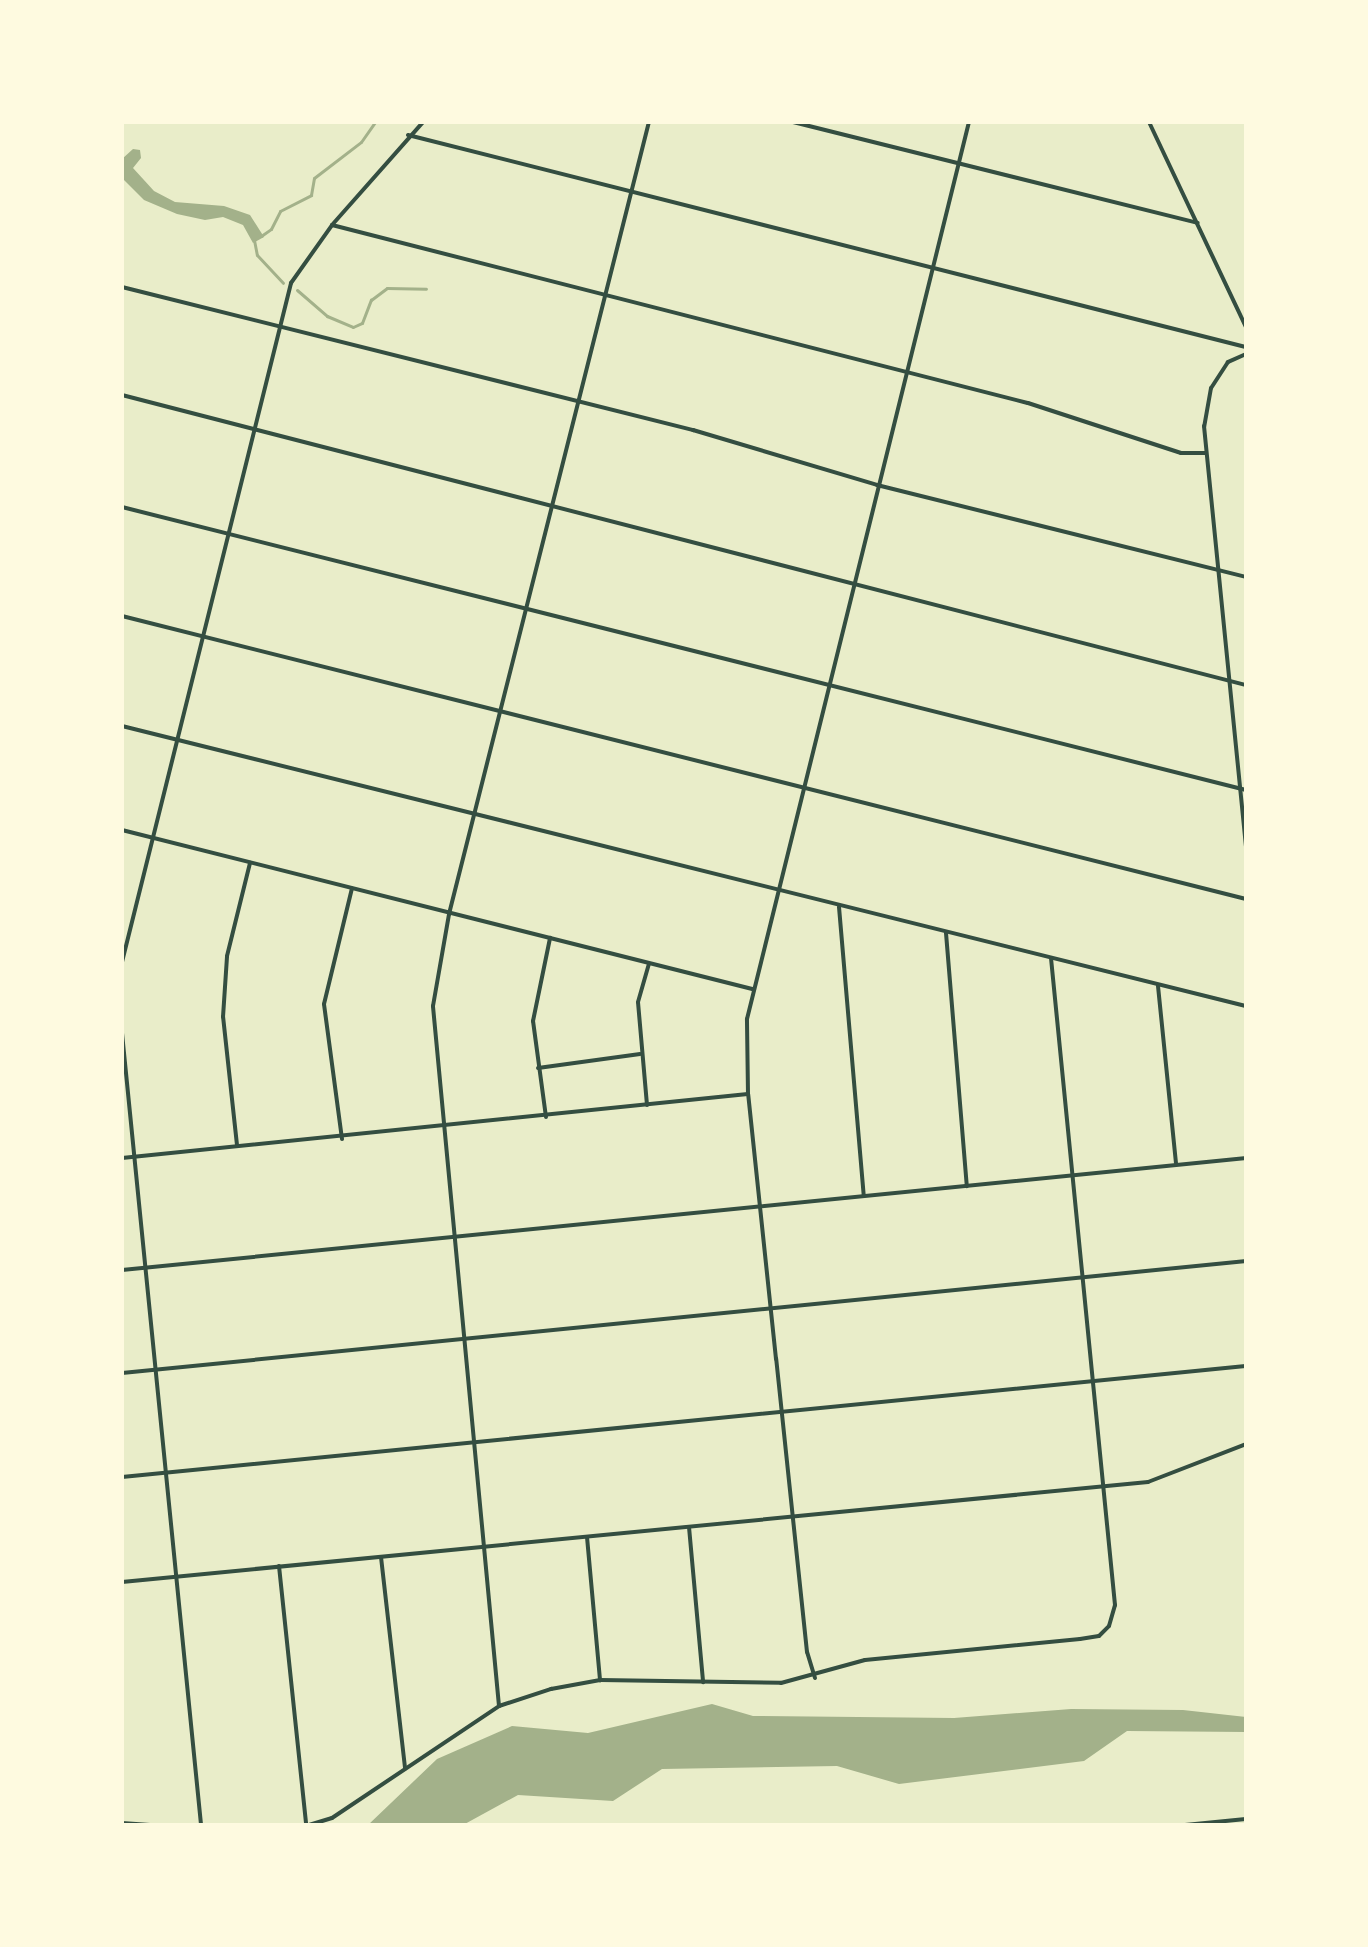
<!DOCTYPE html>
<html>
<head>
<meta charset="utf-8">
<style>
  body { margin:0 }
  #map { position:relative; width:1368px; height:1947px; overflow:hidden; background:#e9edc9; font-family:"IBM Plex Sans",sans-serif }
  div>[style] { position:absolute }
  [style*='--x'] { left:calc(var(--x)*1px); top:calc(var(--y)*1px); width:calc(var(--w)*1px); rotate:calc(var(--a)*1deg) }
  .water>* { inset:0; background:#a3b18a }
  .stream>* { height:3px; margin:-1.5px; padding:0 1.5px; transform-origin:1.5px; border-radius:1.5px; background:#a3b18a }
  .minor>* { height:4px; margin:-2px; padding:0 2px; transform-origin:2px; border-radius:2px; background:#344e41 }
  span { translate:-50% -50%; white-space:nowrap; text-align:center; line-height:1.15; -webkit-text-stroke:6px #fefae0; paint-order:stroke }
  .frame { position:absolute; inset:0; border:124px solid #fefae0; pointer-events:none }
</style>
</head>
<body>
<div id="map">
  <div class="water">
    <div style="clip-path:polygon(133px 149px,140px 150px,141px 158px,133px 168px,154px 191px,175px 202px,224px 206px,250px 215px,264px 237px,253px 243px,243px 225px,223px 217px,205px 220px,177px 214px,144px 200px,122px 178px,122px 159px)"></div>
    <div style="clip-path:polygon(712px 1704px,753px 1716px,954px 1718px,1071px 1709px,1183px 1710px,1246px 1717px,1246px 1732px,1127px 1731px,1084px 1761px,899px 1784px,837px 1766px,662px 1769px,613px 1801px,518px 1795px,463px 1825px,368px 1825px,437px 1759px,512px 1726px,588px 1733px)"></div>
  </div>
  <div class="stream">
    <div style="--x:261;--y:236;--w:12;--a:-35"></div>
    <div style="--x:271;--y:229;--w:20;--a:-63"></div>
    <div style="--x:280;--y:211;--w:35;--a:-27"></div>
    <div style="--x:311;--y:195;--w:17;--a:-80"></div>
    <div style="--x:314;--y:178;--w:59;--a:-37.5"></div>
    <div style="--x:361;--y:142;--w:24;--a:-55"></div>
    <div style="--x:254;--y:240;--w:15;--a:79"></div>
    <div style="--x:257;--y:255;--w:38;--a:47"></div>
    <div style="--x:297;--y:290;--w:40;--a:41"></div>
    <div style="--x:327;--y:316;--w:28;--a:23"></div>
    <div style="--x:353;--y:327;--w:10;--a:-24"></div>
    <div style="--x:362;--y:323;--w:25;--a:-69"></div>
    <div style="--x:371;--y:300;--w:20;--a:-37"></div>
    <div style="--x:387;--y:288;--w:39;--a:1"></div>
  </div>
  <div class="minor">
    <div style="--x:793;--y:122;--w:417;--a:14"></div>
    <div style="--x:1149;--y:122;--w:227;--a:64.7"></div>
    <div style="--x:408;--y:135;--w:864;--a:14.2"></div>
    <div style="--x:332;--y:225;--w:718;--a:14.35"></div>
    <div style="--x:1028;--y:403;--w:161;--a:18.1"></div>
    <div style="--x:1181;--y:453;--w:24;--a:0"></div>
    <div style="--x:122;--y:287;--w:589;--a:14.06"></div>
    <div style="--x:693;--y:430;--w:192;--a:16.6"></div>
    <div style="--x:877;--y:485;--w:380;--a:14"></div>
    <div style="--x:1246;--y:354;--w:20;--a:156"></div>
    <div style="--x:1228;--y:362;--w:31;--a:123"></div>
    <div style="--x:1211;--y:388;--w:39;--a:100"></div>
    <div style="--x:1204;--y:426;--w:425;--a:84.3"></div>
    <div style="--x:122;--y:395;--w:1161;--a:14.47"></div>
    <div style="--x:122;--y:507;--w:1159;--a:14.13"></div>
    <div style="--x:122;--y:616;--w:1159;--a:14.13"></div>
    <div style="--x:122;--y:726;--w:1158;--a:13.99"></div>
    <div style="--x:122;--y:830;--w:650;--a:14.16"></div>
    <div style="--x:839;--y:907;--w:290;--a:85.1"></div>
    <div style="--x:946;--y:933;--w:254;--a:85.3"></div>
    <div style="--x:122;--y:962;--w:700;--a:-76.02"></div>
    <div style="--x:291;--y:283;--w:71;--a:-54.7"></div>
    <div style="--x:332;--y:225;--w:137;--a:-48.5"></div>
    <div style="--x:1158;--y:986;--w:178;--a:84.2"></div>
    <div style="--x:122;--y:1033;--w:796;--a:84.3"></div>
    <div style="--x:538;--y:1068;--w:103;--a:-7.8"></div>
    <div style="--x:647;--y:1105;--w:103;--a:-95"></div>
    <div style="--x:638;--y:1002;--w:40;--a:-74"></div>
    <div style="--x:546;--y:1117;--w:97;--a:-97.7"></div>
    <div style="--x:533;--y:1021;--w:85;--a:-78.4"></div>
    <div style="--x:342;--y:1139;--w:136;--a:-97.6"></div>
    <div style="--x:324;--y:1004;--w:119;--a:-76.4"></div>
    <div style="--x:237;--y:1145;--w:129;--a:-96.2"></div>
    <div style="--x:223;--y:1017;--w:61;--a:-86.2"></div>
    <div style="--x:227;--y:956;--w:96;--a:-76.1"></div>
    <div style="--x:122;--y:1158;--w:629;--a:-5.84"></div>
    <div style="--x:122;--y:1270;--w:1130;--a:-5.69"></div>
    <div style="--x:122;--y:1373;--w:1130;--a:-5.69"></div>
    <div style="--x:122;--y:1477;--w:1129;--a:-5.64"></div>
    <div style="--x:689;--y:1527;--w:156;--a:84.8"></div>
    <div style="--x:587;--y:1537;--w:144;--a:84.8"></div>
    <div style="--x:381;--y:1557;--w:213;--a:83.5"></div>
    <div style="--x:279;--y:1566;--w:260;--a:84"></div>
    <div style="--x:122;--y:1582;--w:1031;--a:-5.57"></div>
    <div style="--x:1148;--y:1482;--w:105;--a:-21.2"></div>
    <div style="--x:815;--y:1678;--w:27;--a:-107"></div>
    <div style="--x:807;--y:1652;--w:295;--a:-96"></div>
    <div style="--x:776;--y:1359;--w:266;--a:-96"></div>
    <div style="--x:748;--y:1094;--w:75;--a:-90.8"></div>
    <div style="--x:747;--y:1019;--w:924;--a:-76.1"></div>
    <div style="--x:499;--y:1706;--w:703;--a:-95.39"></div>
    <div style="--x:433;--y:1006;--w:93;--a:-80.1"></div>
    <div style="--x:449;--y:914;--w:817;--a:-75.83"></div>
    <div style="--x:122;--y:1823;--w:28;--a:4"></div>
    <div style="--x:309;--y:1825;--w:24;--a:-17"></div>
    <div style="--x:332;--y:1818;--w:201;--a:-33.8"></div>
    <div style="--x:499;--y:1706;--w:55;--a:-18.1"></div>
    <div style="--x:551;--y:1689;--w:50;--a:-10.4"></div>
    <div style="--x:600;--y:1680;--w:181;--a:0.9"></div>
    <div style="--x:781;--y:1683;--w:87;--a:-15.3"></div>
    <div style="--x:865;--y:1660;--w:216;--a:-5.6"></div>
    <div style="--x:1080;--y:1639;--w:19;--a:-9"></div>
    <div style="--x:1099;--y:1636;--w:14;--a:-45"></div>
    <div style="--x:1109;--y:1626;--w:22;--a:-74"></div>
    <div style="--x:1115;--y:1605;--w:650;--a:-95.65"></div>
    <div style="--x:1185;--y:1825;--w:61;--a:-5.6"></div>
  </div>
  <div class="frame"></div>
</div>
</body>
</html>
